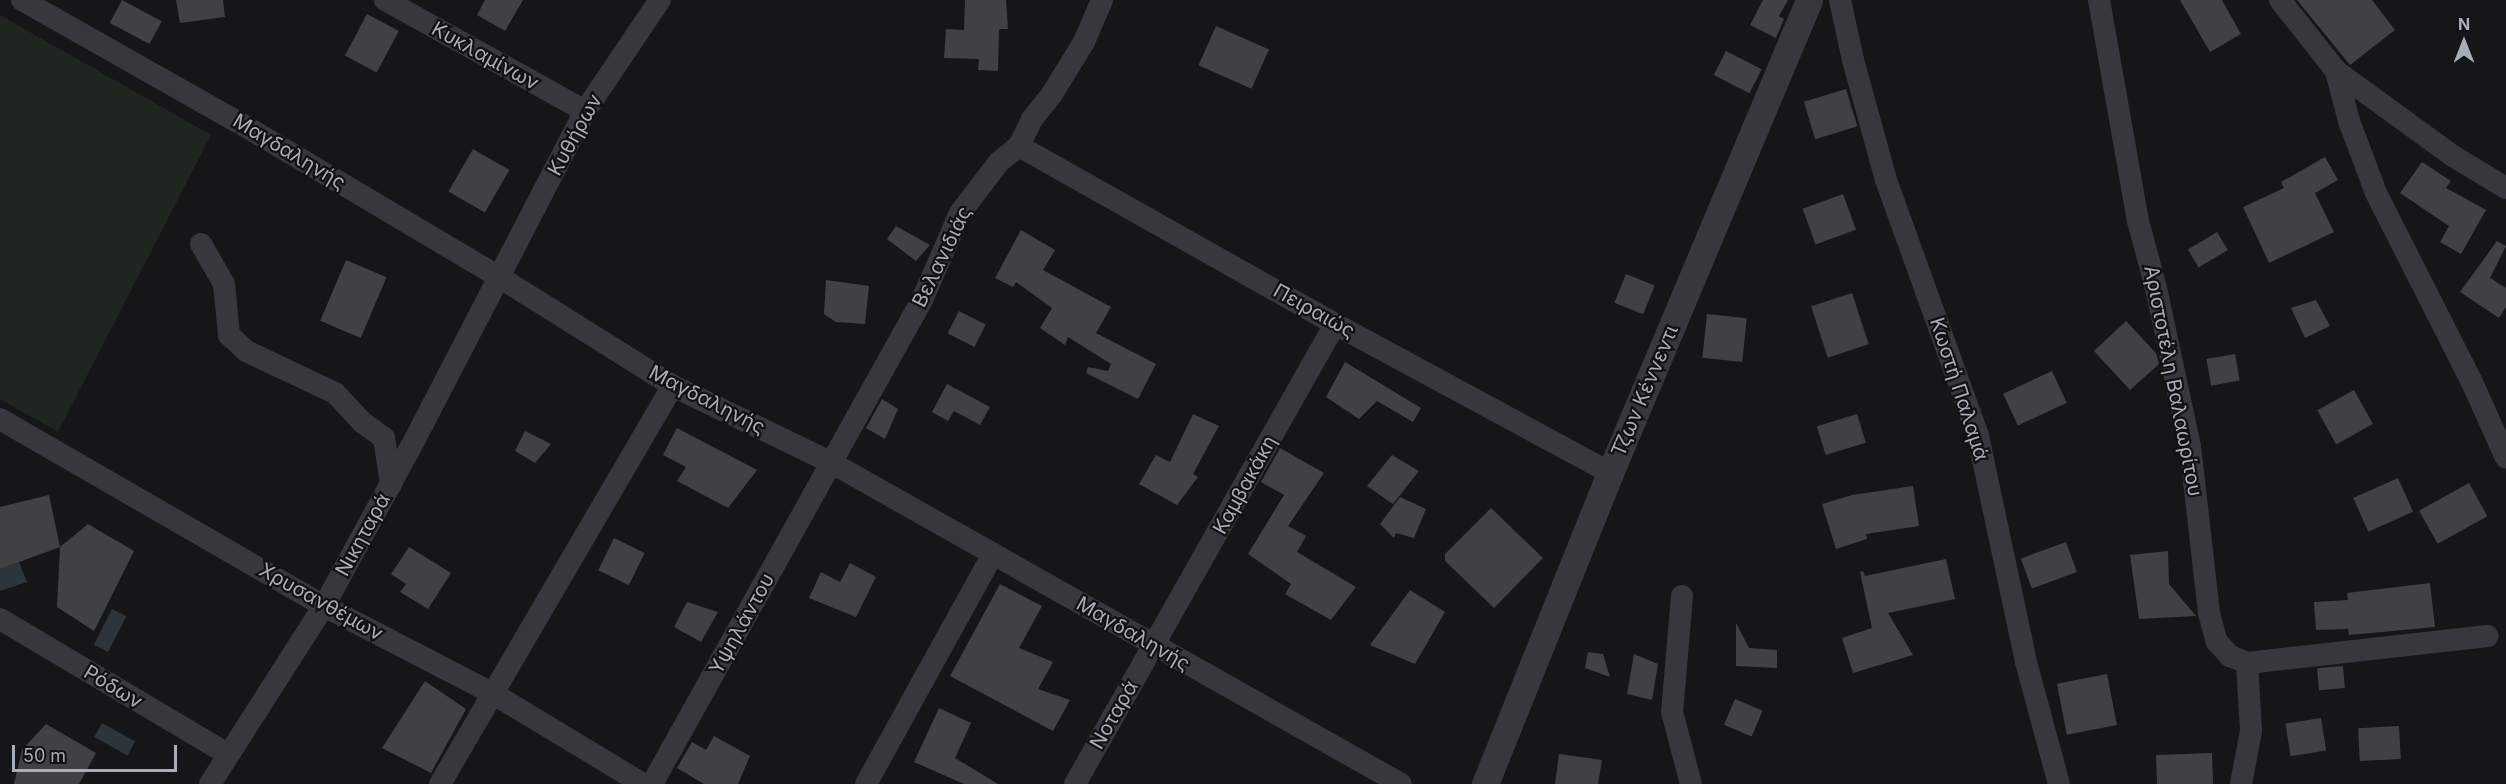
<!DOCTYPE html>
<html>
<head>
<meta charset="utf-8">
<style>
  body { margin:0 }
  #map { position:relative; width:2506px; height:784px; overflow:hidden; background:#161618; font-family:Inter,sans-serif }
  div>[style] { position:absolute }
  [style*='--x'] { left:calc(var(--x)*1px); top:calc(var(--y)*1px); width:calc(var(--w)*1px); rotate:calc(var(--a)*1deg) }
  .green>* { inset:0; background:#1e261f }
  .water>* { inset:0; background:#2c353c; transform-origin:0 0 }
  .building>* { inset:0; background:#404145; transform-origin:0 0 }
  .minor>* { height:22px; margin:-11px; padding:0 11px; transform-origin:11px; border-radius:11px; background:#37383d }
  .tertiary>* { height:27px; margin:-13.5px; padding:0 13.5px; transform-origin:13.5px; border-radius:13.5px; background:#37383d }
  span { translate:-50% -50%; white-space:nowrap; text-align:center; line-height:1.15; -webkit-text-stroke:4.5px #111113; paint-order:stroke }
  .street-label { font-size:20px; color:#a8adb8 }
  .north { position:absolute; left:2434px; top:12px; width:60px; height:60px; -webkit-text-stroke:4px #111113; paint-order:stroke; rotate:0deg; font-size:16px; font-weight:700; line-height:24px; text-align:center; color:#a8adb8 }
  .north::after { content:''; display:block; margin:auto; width:21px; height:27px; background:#a8adb8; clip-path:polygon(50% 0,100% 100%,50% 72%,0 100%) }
  .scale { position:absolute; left:12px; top:745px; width:165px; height:27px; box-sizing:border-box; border:3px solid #a8adb8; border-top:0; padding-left:8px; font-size:18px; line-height:21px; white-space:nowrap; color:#a8adb8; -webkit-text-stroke:4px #111113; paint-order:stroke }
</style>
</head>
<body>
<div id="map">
  <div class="green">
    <div style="clip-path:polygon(0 15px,211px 135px,58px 432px,0 399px)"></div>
  </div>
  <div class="water">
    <div style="clip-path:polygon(19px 562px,27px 582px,0 591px,0 569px)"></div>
    <div style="left:112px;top:609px;width:16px;height:40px;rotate:27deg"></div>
    <div style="left:102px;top:723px;width:38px;height:16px;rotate:29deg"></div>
  </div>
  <div class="building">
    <div style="left:122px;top:0;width:45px;height:26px;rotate:28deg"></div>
    <div style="clip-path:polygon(176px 0,223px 0,225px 17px,180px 23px)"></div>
    <div style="clip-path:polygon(485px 0,523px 0,505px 31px,477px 15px)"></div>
    <div style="clip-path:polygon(965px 0,1006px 0,1008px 29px,999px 29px,998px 71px,978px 70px,979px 59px,944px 58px,946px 29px,964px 30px)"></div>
    <div style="clip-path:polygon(1763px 0,1788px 0,1779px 16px,1784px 19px,1776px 38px,1750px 25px)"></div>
    <div style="clip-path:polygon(2180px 0,2222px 0,2241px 34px,2210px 52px)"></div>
    <div style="clip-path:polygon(2297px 0,2372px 0,2395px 30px,2350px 65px)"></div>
    <div style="left:367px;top:14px;width:36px;height:47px;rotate:28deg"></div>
    <div style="left:1216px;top:26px;width:58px;height:43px;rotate:24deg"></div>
    <div style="left:1726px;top:51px;width:40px;height:27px;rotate:27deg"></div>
    <div style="left:1846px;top:89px;width:39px;height:44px;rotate:73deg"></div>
    <div style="left:473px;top:149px;width:42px;height:49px;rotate:30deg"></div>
    <div style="clip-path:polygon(2325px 157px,2338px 180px,2315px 193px,2334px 232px,2269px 263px,2243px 207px,2284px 188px,2281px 182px)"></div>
    <div style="clip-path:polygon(2422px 162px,2451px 181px,2446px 188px,2486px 210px,2461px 254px,2440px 242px,2449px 226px,2400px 193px)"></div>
    <div style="left:1843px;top:194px;width:38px;height:43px;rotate:70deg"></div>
    <div style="clip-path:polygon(896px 226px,930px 245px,916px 261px,887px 239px)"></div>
    <div style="clip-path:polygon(1021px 230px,1055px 250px,1043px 270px,1111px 307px,1096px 333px,1156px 364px,1138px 399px,1086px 373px,1088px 367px,1108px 371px,1111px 364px,1068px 337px,1065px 345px,1040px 328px,1052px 308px,1016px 282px,1013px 287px,995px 278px)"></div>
    <div style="left:2217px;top:232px;width:21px;height:34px;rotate:59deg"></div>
    <div style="clip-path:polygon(2497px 241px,2506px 246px,2490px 278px,2506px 288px,2506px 307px,2499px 318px,2460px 292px)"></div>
    <div style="left:346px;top:260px;width:44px;height:66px;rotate:23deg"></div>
    <div style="left:1626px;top:274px;width:31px;height:31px;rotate:22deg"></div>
    <div style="clip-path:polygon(826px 280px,869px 286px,865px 324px,836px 322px,824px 314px)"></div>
    <div style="left:1852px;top:293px;width:54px;height:43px;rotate:72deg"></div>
    <div style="clip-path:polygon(2316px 300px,2330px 326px,2305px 338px,2291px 308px)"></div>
    <div style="left:959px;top:311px;width:30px;height:25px;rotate:27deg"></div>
    <div style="left:1707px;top:314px;width:40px;height:44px;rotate:6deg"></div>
    <div style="clip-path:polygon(2126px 321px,2156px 353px,2159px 364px,2130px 390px,2094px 351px)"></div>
    <div style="left:2235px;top:354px;width:27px;height:29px;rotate:80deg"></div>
    <div style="clip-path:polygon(1345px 362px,1421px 408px,1413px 422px,1377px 401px,1359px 419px,1326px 397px)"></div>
    <div style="left:2052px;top:371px;width:35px;height:54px;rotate:65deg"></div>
    <div style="clip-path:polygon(947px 384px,990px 407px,980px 425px,954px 411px,948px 421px,932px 412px)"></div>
    <div style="left:2354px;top:390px;width:39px;height:42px;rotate:61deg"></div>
    <div style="clip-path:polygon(882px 399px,898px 409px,885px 439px,866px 428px)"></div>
    <div style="clip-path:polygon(1193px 414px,1219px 426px,1193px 474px,1198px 477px,1177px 505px,1139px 484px,1156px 455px,1170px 462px)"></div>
    <div style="left:1857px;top:414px;width:30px;height:42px;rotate:73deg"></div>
    <div style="clip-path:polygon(677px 428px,757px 470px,728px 508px,677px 481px,686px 467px,663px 455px)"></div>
    <div style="clip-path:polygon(525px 431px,551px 444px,535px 463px,515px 451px)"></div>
    <div style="clip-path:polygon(1280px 448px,1324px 473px,1288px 526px,1306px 536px,1297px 552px,1356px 587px,1331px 620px,1285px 594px,1291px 584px,1248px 554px,1284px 495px,1261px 482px)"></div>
    <div style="clip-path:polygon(1392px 455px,1419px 471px,1393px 504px,1367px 486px)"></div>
    <div style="left:2398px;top:478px;width:37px;height:49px;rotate:66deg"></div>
    <div style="left:2469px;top:483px;width:38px;height:57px;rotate:61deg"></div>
    <div style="clip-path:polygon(1913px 486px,1919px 526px,1866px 534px,1867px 539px,1836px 549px,1822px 504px,1852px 495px)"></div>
    <div style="clip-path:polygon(49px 495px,60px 547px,0 569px,0 507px)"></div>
    <div style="clip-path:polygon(1400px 497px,1426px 509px,1414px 538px,1396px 533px,1394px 538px,1380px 524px)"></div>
    <div style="clip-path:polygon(1491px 508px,1543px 558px,1494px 608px,1445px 561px,1445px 554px)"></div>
    <div style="clip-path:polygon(88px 524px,134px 551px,94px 631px,57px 607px,60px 547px)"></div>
    <div style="left:614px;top:538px;width:34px;height:36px;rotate:26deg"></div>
    <div style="left:2066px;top:542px;width:32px;height:48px;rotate:70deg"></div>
    <div style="clip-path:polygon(409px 547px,451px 573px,428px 609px,400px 592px,406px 584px,391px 574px)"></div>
    <div style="clip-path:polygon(2168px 551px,2169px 584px,2196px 616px,2139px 619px,2130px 555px)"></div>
    <div style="clip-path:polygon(1946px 559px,1955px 599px,1888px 613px,1913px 655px,1853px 673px,1842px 638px,1872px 628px,1860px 572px,1863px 571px,1865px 576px)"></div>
    <div style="clip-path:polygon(850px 563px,876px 577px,856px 617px,809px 598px,821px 572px,840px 582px)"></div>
    <div style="clip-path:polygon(2430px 583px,2435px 627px,2349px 635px,2348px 629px,2316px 630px,2314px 602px,2348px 600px,2347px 593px)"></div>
    <div style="clip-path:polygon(1000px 584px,1042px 606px,1019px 648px,1053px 662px,1038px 689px,1070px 700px,1053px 731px,950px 676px)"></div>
    <div style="clip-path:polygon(1410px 590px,1445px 612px,1415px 664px,1370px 645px)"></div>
    <div style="clip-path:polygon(687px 602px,718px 612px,701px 642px,674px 627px)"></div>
    <div style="clip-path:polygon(1736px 623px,1749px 648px,1777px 650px,1777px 668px,1736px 666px)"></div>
    <div style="clip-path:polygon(1588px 652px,1603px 654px,1610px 677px,1585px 668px)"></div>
    <div style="clip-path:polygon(1634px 654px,1658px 664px,1652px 700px,1627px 694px)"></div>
    <div style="left:2343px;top:666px;width:22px;height:26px;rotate:85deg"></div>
    <div style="left:2107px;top:674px;width:52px;height:51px;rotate:79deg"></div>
    <div style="clip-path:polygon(425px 681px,466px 709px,431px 773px,382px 748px)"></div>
    <div style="left:1735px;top:699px;width:30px;height:28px;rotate:23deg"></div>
    <div style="clip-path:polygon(939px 708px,971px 723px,955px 758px,998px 784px,964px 784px,914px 762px)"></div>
    <div style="left:2321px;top:718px;width:33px;height:36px;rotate:81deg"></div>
    <div style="clip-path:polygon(46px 724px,96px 753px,79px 784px,14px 784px,22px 750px)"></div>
    <div style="left:2399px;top:726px;width:33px;height:41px;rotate:87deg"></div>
    <div style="clip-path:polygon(714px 736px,750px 756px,738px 784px,704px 784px,677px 768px,692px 742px,706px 750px)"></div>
    <div style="left:2212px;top:753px;width:31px;height:56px;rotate:88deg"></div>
    <div style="clip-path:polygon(1559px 754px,1602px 760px,1598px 784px,1555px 784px)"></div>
  </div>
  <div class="minor">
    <div style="--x:22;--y:0;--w:254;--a:29.5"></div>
    <div style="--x:243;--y:125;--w:300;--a:30.7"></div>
    <div style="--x:501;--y:278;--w:203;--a:32.1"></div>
    <div style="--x:673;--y:386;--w:177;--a:25.8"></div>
    <div style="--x:832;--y:463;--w:653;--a:29.43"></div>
    <div style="--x:385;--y:0;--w:229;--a:29"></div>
    <div style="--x:1840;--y:0;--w:61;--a:77.8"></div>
    <div style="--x:1853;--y:60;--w:124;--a:74.6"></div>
    <div style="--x:1886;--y:180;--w:272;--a:70.2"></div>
    <div style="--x:1978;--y:436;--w:231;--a:78"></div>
    <div style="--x:2026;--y:662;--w:126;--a:74.9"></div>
    <div style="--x:2099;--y:0;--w:224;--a:80"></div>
    <div style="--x:2138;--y:221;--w:69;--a:75"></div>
    <div style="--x:2156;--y:288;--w:162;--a:77.9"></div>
    <div style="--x:2190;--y:446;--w:168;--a:83.5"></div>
    <div style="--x:2209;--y:613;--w:30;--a:75"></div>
    <div style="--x:2217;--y:642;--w:19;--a:47"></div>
    <div style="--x:2230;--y:656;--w:18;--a:22"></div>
    <div style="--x:2247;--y:663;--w:68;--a:86.6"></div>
    <div style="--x:2251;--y:731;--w:54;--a:100.7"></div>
    <div style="--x:2280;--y:0;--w:90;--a:51.7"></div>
    <div style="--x:2336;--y:71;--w:52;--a:75.4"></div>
    <div style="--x:2349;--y:121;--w:77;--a:69.4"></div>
    <div style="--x:2376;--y:193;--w:210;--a:63.1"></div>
    <div style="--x:2471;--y:380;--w:85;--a:65.8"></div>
    <div style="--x:2336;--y:71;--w:145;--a:36"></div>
    <div style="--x:2453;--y:156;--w:62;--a:31.1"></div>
    <div style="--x:1019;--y:146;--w:363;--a:29.4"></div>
    <div style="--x:1335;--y:324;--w:313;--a:28.4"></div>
    <div style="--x:201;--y:244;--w:46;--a:60.1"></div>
    <div style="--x:224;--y:284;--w:51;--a:84.4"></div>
    <div style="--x:229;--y:335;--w:23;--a:43"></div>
    <div style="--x:246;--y:351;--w:98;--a:25.3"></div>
    <div style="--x:335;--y:393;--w:40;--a:47"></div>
    <div style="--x:362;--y:422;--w:27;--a:36"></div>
    <div style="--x:384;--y:438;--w:47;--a:81.3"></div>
    <div style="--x:0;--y:419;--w:374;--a:30"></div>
    <div style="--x:324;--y:606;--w:189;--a:27.4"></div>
    <div style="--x:492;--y:693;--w:176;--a:31.1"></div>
    <div style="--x:1682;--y:596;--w:116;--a:94.9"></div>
    <div style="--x:1672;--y:712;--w:74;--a:75.2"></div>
    <div style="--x:0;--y:619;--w:264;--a:30.7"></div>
    <div style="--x:2247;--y:663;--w:242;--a:-6.4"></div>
    <div style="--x:210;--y:784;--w:211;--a:-57.4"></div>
    <div style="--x:324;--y:606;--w:188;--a:-61.4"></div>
    <div style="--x:414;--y:441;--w:372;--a:-62.6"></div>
    <div style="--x:585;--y:111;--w:134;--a:-56"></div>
    <div style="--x:440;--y:784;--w:461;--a:-59.7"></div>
    <div style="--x:652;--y:784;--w:554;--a:-60.84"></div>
    <div style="--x:922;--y:300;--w:95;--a:-66.4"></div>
    <div style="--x:960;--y:213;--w:64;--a:-52.6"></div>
    <div style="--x:999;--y:162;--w:26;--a:-39"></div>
    <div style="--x:1019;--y:146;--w:30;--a:-64"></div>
    <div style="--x:1032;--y:119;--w:32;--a:-51"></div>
    <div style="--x:1052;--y:94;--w:61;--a:-58.4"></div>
    <div style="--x:1084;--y:42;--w:46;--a:-66.8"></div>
    <div style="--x:866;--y:784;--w:263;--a:-61.1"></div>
    <div style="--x:1075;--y:784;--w:528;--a:-60.52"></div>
  </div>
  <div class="tertiary">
    <div style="--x:1485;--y:784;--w:335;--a:-68.1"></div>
    <div style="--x:1610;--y:473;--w:513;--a:-67.18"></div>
  </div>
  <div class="street-label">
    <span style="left:485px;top:56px;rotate:29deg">Κυκλαμίνων</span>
    <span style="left:575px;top:135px;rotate:-61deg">Κυθήρων</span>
    <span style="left:289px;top:152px;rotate:31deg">Μαγδαληνής</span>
    <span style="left:942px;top:257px;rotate:-64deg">Βελανιδιάς</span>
    <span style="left:1314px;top:311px;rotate:29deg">Πειραιώς</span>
    <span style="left:2173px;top:381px;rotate:79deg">Αριστοτέλη Βαλαωρίτου</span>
    <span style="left:1959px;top:389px;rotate:72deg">Κωστή Παλαμά</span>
    <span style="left:1645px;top:391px;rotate:-67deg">Τζων Κέννεντι</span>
    <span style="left:707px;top:400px;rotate:27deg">Μαγδαληνής</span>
    <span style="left:1245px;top:485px;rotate:-61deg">Καμβακάκη</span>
    <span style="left:363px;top:535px;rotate:-61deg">Νικηταρά</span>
    <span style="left:321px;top:602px;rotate:29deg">Χρυσανθέμων</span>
    <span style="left:742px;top:624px;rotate:-61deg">Υψηλάντου</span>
    <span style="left:1133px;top:634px;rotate:30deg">Μαγδαληνής</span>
    <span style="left:113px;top:687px;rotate:31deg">Ρόδων</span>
    <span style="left:1114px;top:715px;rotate:-60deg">Νοταρά</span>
  </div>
  <div class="north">N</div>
  <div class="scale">50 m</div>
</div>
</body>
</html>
